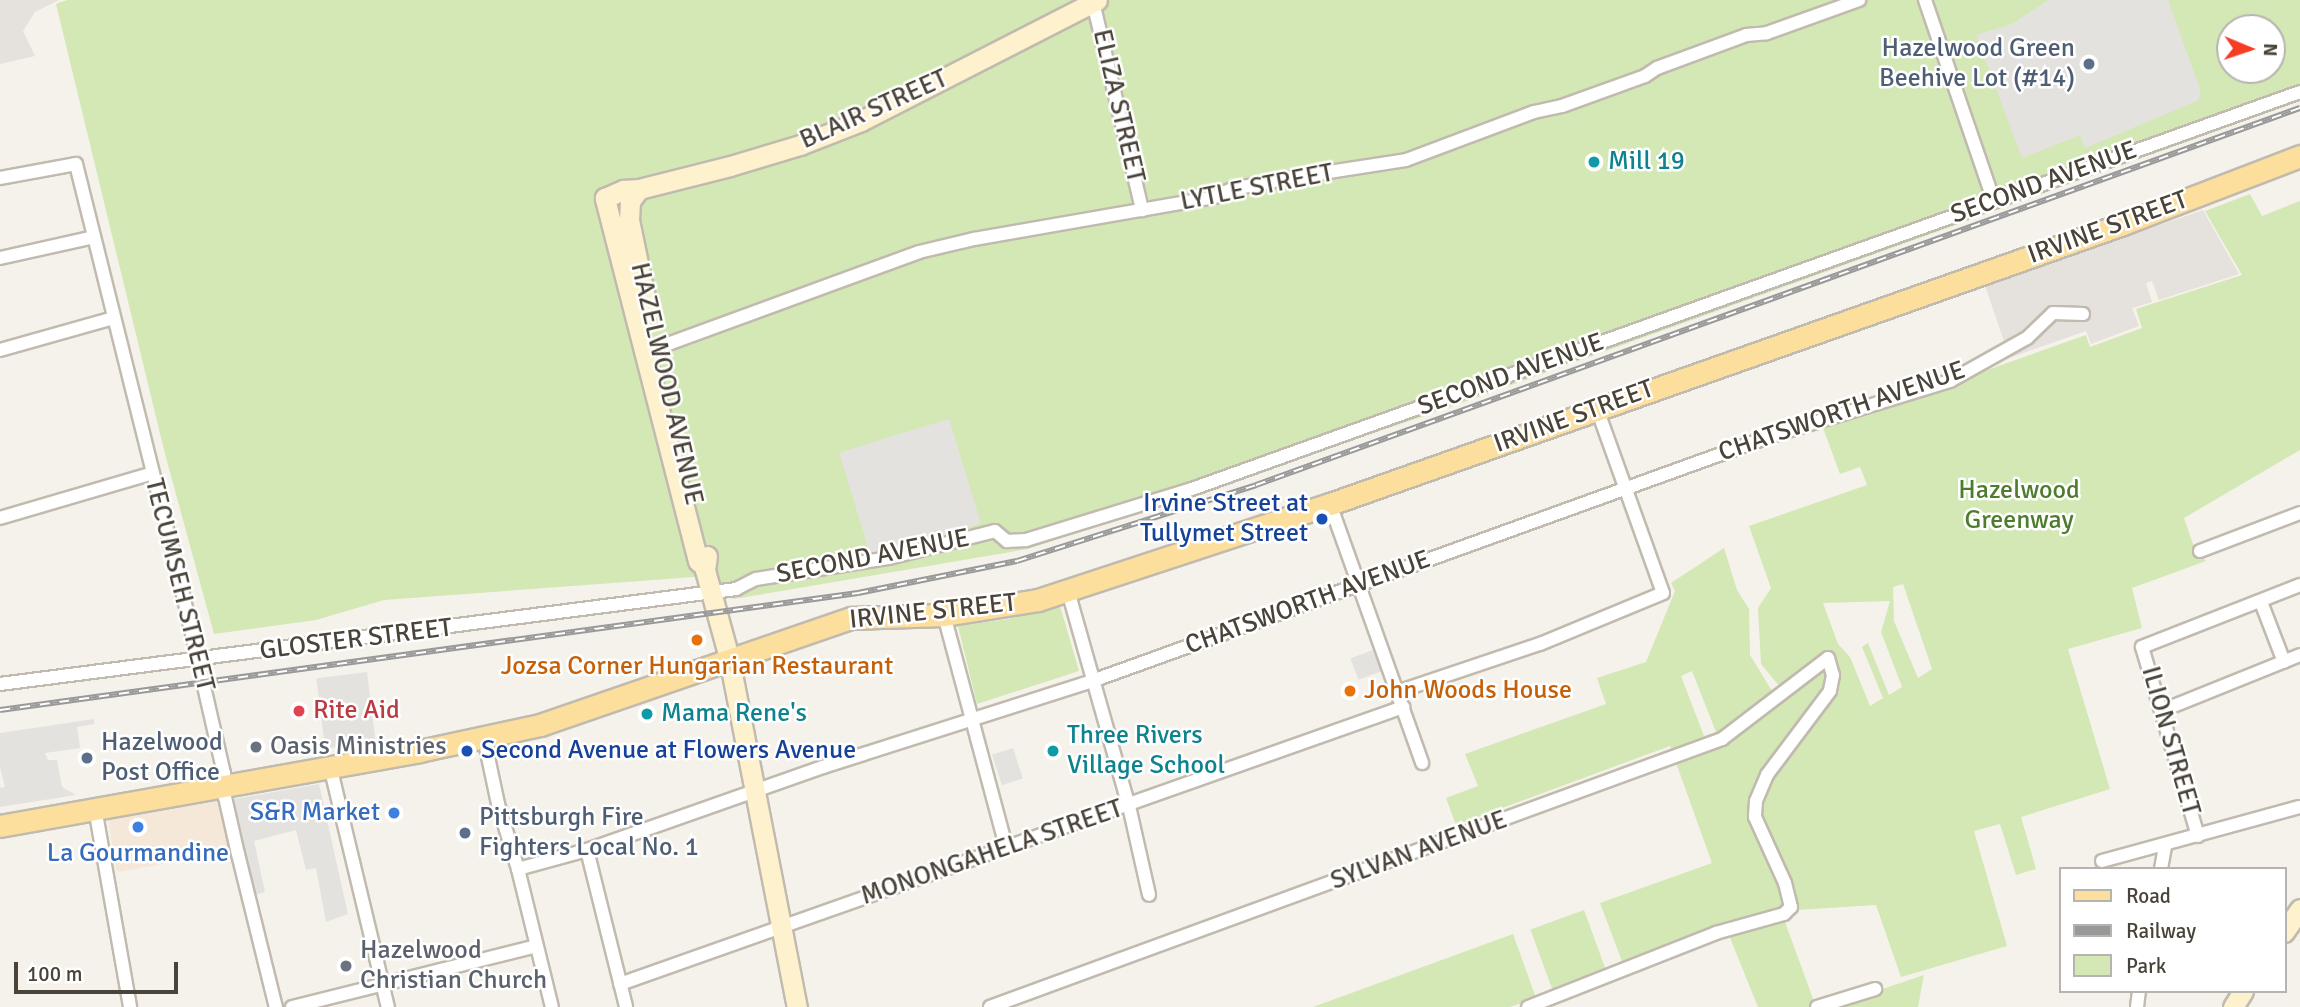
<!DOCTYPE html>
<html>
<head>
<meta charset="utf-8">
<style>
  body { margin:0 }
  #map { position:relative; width:2300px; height:1007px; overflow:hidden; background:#f5f2eb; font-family:Signika,sans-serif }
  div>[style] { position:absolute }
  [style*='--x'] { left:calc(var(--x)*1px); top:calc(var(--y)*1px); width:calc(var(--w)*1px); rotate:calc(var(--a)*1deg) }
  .commercial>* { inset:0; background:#f6e8d8 }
  .industrial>* { inset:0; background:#e5e1dc }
  .green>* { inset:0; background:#d3e8b5; transform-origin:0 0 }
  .parking>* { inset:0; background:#e4e2df; transform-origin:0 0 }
  .roads { filter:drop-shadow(2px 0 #c1baae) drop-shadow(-2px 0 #c1baae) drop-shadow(0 2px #c1baae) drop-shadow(0 -2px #c1baae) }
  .street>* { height:12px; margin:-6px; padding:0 6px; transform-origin:6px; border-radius:6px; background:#fff }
  .secondary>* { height:19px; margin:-9.5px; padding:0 9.5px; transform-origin:9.5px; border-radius:9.5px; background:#fef1cd }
  .primary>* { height:21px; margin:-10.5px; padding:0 10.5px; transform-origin:10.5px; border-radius:10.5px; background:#fcdf9d }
  .rail>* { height:6px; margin-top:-3px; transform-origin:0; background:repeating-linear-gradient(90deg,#fff 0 10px,#999 0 20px); box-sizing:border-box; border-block:2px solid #999 }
  .dots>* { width:19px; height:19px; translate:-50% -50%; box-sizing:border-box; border:4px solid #fff; border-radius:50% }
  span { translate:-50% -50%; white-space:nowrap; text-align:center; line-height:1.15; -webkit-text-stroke:5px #fff; paint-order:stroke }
  .service-label { font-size:26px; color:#4e5e75 }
  .right { translate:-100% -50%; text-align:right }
  .left { translate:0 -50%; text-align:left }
  .street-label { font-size:26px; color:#4a4339 }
  .culture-label { font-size:26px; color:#0d838f }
  .park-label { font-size:26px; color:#4c7c2c }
  .transit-label { font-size:26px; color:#164399 }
  .food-label { font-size:26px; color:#c56008 }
  .health-label { font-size:26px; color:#be3a42 }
  .worship-label { font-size:26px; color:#5b616d }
  .shop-label { font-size:26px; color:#366cbe }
  .legend { position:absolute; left:2059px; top:867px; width:228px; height:126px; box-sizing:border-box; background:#fff; border:2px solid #b7b4b0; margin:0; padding:9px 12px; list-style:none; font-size:21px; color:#4a4339 }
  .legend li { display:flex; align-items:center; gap:14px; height:35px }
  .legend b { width:35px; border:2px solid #b7b4b0 }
  .north { position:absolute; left:2216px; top:14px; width:70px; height:70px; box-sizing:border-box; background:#fff; border:2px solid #b7b4b0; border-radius:50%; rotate:92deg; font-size:19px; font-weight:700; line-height:28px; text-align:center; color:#4a4339 }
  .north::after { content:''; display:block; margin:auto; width:24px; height:32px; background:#f63c22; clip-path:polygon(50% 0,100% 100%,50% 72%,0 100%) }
  .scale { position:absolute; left:14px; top:962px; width:164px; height:32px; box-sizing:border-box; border:4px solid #4a4339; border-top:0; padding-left:9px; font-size:21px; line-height:24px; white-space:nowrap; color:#4a4339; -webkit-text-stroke:5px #fff; paint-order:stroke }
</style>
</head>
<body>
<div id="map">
  <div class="commercial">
    <div style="clip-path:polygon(214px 799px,218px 800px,230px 852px,119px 872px,116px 870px,108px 819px,110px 817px)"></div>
  </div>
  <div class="industrial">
    <div style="clip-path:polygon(0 0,59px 0,35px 12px,23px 31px,35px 56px,0 64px)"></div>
    <div style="clip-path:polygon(2203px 210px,2239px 274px,2159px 300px,2152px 281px,2146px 283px,2152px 302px,2132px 308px,2139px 326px,2091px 344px,2086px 331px,1995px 363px,1991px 350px,2005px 344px,1985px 286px)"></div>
  </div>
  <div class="green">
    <div style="clip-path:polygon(evenodd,67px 0,2300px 0,2300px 101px,1445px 409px,1028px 549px,734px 599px,694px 577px,384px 600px,316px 620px,214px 634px,164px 450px,56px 4px,67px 0,2230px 28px,2272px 28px,2272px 70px,2230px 70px,2230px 28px)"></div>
    <div style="clip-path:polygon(evenodd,2250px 194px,2262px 216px,2300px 201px,2300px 450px,2184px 518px,2193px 544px,2206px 561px,2132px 588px,2142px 628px,2068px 649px,2110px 789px,2021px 817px,2036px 869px,2016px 875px,2000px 824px,1974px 831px,2007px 946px,1901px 977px,1876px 905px,1781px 911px,1816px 1007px,1758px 1007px,1724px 923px,1623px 964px,1600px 903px,1712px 863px,1670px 746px,1456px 825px,1446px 798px,1478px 786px,1465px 754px,1606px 704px,1597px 678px,1646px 662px,1675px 591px,1671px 583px,1724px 548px,1737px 590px,1749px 609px,1750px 655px,1772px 691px,1780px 687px,1761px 664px,1758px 608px,1771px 588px,1749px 526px,1867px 485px,1860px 467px,1840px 474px,1823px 428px,2086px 335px,2090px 347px,2142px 328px,2136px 309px,2242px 275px,2205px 211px,2250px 194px,1903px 584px,1932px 669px,1918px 678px,1894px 621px,1893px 587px,1903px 584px,2250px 194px,1890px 601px,1881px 632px,1902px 687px,1889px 695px,1868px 643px,1862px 647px,1883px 698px,1870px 706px,1850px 657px,1838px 644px,1823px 603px,1890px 601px,2250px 194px,1692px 671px,1716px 732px,1704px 736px,1681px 676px,1692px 671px)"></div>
    <div style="clip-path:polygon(1060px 606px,1079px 671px,977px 704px,958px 626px,1008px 619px)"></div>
    <div style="left:1584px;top:910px;width:65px;height:57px;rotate:70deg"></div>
    <div style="clip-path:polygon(1513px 934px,1536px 998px,1510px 1007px,1313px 1007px)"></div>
    <div style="clip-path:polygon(1924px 975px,1918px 1007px,1829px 1007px)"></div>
  </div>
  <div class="parking">
    <div style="clip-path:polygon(2048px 0,2168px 0,2200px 89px,2199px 100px,2085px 148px,2080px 135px,2022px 158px,1976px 35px,2012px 24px)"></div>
    <div style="left:949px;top:419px;width:109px;height:115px;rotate:73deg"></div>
    <div style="left:1373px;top:650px;width:23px;height:24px;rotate:70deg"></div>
    <div style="left:367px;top:672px;width:71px;height:51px;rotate:83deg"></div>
    <div style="clip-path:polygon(94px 719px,94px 724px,77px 727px,80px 748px,45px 753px,48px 760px,57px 760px,62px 787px,76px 795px,0 807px,0 788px,5px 787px,0 767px,0 733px)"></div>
    <div style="left:1013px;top:748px;width:32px;height:22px;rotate:72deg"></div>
    <div style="clip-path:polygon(319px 784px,348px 914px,326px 922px,316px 868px,306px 870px,296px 830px,254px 841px,265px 892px,255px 895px,234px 799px)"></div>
  </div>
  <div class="roads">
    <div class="street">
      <div style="--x:1925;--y:0;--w:213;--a:71.1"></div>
      <div style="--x:1093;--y:2;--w:214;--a:76.7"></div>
      <div style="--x:0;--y:178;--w:77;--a:-10.4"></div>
      <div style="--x:76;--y:164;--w:412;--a:76"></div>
      <div style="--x:176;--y:564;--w:214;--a:77.1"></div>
      <div style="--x:224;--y:773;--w:24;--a:88"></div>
      <div style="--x:225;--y:797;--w:58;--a:77.2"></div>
      <div style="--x:238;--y:854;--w:158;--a:76.1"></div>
      <div style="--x:0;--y:258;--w:96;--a:-12.6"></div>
      <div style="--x:0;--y:350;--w:118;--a:-15.7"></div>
      <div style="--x:646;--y:352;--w:291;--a:-20.1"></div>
      <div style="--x:919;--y:252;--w:57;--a:-13.3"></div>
      <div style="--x:974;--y:239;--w:244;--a:-9.9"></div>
      <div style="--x:1214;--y:197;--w:20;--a:-24"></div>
      <div style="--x:1232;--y:189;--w:59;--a:-10.7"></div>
      <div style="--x:1290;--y:178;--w:117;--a:-8.8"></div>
      <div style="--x:1406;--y:160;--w:137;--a:-20.6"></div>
      <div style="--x:1534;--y:112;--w:29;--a:-12"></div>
      <div style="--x:1562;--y:106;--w:88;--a:-19.9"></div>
      <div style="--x:1645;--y:76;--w:14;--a:-34"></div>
      <div style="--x:1657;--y:68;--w:95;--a:-20.3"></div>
      <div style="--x:1746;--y:35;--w:21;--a:-5"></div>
      <div style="--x:1767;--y:33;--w:98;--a:-19.7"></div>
      <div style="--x:1330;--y:504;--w:275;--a:70.4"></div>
      <div style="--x:0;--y:518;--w:159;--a:-16.4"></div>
      <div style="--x:2200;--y:551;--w:107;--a:-20.8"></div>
      <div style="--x:1068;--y:591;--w:223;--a:74.2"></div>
      <div style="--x:1129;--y:806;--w:91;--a:77.3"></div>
      <div style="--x:2261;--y:602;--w:64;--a:69"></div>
      <div style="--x:944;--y:615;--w:240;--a:75"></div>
      <div style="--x:0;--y:684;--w:742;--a:-7.35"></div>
      <div style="--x:736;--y:589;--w:22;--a:-27"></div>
      <div style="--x:756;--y:579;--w:135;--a:-9"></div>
      <div style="--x:889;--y:558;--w:109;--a:-14.3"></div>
      <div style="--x:995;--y:531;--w:16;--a:40"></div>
      <div style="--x:1007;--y:541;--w:19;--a:-3"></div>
      <div style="--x:1026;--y:540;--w:170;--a:-17.1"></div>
      <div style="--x:1189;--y:490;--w:1180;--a:-19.71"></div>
      <div style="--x:1397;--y:692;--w:151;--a:-18.6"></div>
      <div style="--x:1540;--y:644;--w:133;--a:-22.5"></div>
      <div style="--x:1663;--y:593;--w:195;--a:-109.7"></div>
      <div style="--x:2161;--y:711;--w:150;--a:-21.9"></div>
      <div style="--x:484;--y:738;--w:67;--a:78"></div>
      <div style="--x:498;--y:804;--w:68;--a:72.9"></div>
      <div style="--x:518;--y:869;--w:142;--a:76.2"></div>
      <div style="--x:330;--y:766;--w:248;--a:76.5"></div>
      <div style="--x:95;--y:808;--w:202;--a:80"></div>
      <div style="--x:2198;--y:836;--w:197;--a:-106.5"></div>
      <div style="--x:2142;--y:647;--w:170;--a:-21.4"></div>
      <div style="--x:587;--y:850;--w:162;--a:76"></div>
      <div style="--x:2102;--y:861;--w:205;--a:-15.3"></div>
      <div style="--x:518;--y:869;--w:72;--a:-15.4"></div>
      <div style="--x:587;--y:850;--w:250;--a:-19.4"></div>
      <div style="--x:823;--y:767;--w:282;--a:-17.7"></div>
      <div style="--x:1092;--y:681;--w:722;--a:-19.84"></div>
      <div style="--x:1771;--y:436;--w:187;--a:-17.1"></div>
      <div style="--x:1950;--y:381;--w:88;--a:-29.2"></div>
      <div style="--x:2027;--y:338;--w:36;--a:-44"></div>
      <div style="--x:2053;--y:313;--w:30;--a:2"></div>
      <div style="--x:2161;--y:869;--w:23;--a:-80"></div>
      <div style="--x:620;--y:984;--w:831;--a:-19.48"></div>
      <div style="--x:292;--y:1007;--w:252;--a:-14"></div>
      <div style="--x:990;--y:1007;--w:780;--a:-20.11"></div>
      <div style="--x:1722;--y:739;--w:133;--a:-37.4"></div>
      <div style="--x:1828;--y:658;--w:18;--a:74"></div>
      <div style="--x:1833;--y:675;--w:16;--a:101"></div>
      <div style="--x:1830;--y:691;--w:105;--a:126.9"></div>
      <div style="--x:1767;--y:775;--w:28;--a:113"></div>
      <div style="--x:1756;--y:801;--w:16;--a:94"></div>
      <div style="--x:1755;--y:817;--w:72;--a:65.6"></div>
      <div style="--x:1785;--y:883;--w:25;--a:76"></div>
      <div style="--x:1791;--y:907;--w:10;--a:135"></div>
      <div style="--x:1784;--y:914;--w:71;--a:164.4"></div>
      <div style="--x:1716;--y:933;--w:202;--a:158.5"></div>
      <div style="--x:1817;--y:1007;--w:61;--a:-17.2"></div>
      <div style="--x:2137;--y:1007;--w:16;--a:-83"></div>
    </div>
    <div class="secondary">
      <div style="--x:639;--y:189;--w:15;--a:127"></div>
      <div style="--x:630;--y:201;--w:19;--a:93"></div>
      <div style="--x:629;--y:220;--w:94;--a:78.3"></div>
      <div style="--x:707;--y:556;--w:14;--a:98"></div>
      <div style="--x:705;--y:570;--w:91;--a:74.7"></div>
      <div style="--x:729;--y:658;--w:356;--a:79"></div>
      <div style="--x:705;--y:567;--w:9;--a:-139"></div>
      <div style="--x:698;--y:561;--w:375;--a:-104.4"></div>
      <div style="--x:605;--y:198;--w:20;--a:-24"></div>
      <div style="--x:623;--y:190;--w:16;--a:-4"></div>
      <div style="--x:639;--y:189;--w:94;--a:-14.2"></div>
      <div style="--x:730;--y:166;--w:73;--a:-16.7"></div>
      <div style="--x:800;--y:145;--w:66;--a:-21.5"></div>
      <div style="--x:861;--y:121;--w:265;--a:-27.1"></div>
      <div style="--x:2284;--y:932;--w:28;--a:-55"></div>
      <div style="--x:2233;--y:1007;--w:19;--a:-58"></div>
    </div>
    <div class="primary">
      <div style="--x:0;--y:826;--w:426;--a:-10.1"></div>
      <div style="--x:419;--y:751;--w:124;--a:-12.1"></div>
      <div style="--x:540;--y:725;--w:329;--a:-19"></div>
      <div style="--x:851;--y:618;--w:93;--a:-1.8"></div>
      <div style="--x:944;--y:615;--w:95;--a:-9.1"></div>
      <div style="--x:1038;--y:600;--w:307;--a:-18.2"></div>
      <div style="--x:1330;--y:504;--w:841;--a:-19.45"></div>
      <div style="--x:2123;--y:224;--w:190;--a:-21"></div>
    </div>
  </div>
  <div class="rail">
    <div style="--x:0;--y:710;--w:866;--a:-7.77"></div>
    <div style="--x:858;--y:593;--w:162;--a:-11.4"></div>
    <div style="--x:1017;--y:561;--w:251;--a:-17.6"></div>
    <div style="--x:1256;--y:485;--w:1110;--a:-19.86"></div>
  </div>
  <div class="dots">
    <div style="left:2089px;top:64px;background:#5c6f8a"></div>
    <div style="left:1594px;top:162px;background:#0f9aa8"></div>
    <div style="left:1322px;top:519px;background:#1a4fb4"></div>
    <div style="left:697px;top:640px;background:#e8710a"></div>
    <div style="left:1350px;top:691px;background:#e8710a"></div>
    <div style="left:299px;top:711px;background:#e0444e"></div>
    <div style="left:647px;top:714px;background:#0f9aa8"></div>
    <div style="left:256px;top:747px;background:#6b7280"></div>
    <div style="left:467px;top:751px;background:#1a4fb4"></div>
    <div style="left:1053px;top:751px;background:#0f9aa8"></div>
    <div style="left:87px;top:758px;background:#5c6f8a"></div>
    <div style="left:394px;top:813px;background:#3f7fe0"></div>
    <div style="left:138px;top:827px;background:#3f7fe0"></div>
    <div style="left:465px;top:833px;background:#5c6f8a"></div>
    <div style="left:346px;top:966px;background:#6b7280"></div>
  </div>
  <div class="service-label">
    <span class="right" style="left:2075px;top:64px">Hazelwood Green<br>Beehive Lot (#14)</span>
    <span class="left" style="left:101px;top:758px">Hazelwood<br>Post Office</span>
    <span class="left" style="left:479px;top:833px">Pittsburgh Fire<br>Fighters Local No. 1</span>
  </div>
  <div class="street-label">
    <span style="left:1118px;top:106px;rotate:77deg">ELIZA STREET</span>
    <span style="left:874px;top:110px;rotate:-24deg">BLAIR STREET</span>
    <span style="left:2044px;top:183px;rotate:-20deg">SECOND AVENUE</span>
    <span style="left:1257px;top:188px;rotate:-11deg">LYTLE STREET</span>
    <span style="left:2108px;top:228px;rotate:-20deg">IRVINE STREET</span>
    <span style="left:1511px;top:375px;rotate:-20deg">SECOND AVENUE</span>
    <span style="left:666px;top:384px;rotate:77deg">HAZELWOOD AVENUE</span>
    <span style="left:1842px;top:412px;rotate:-19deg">CHATSWORTH AVENUE</span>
    <span style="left:1574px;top:417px;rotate:-20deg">IRVINE STREET</span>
    <span style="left:873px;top:557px;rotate:-11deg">SECOND AVENUE</span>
    <span style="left:179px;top:585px;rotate:76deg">TECUMSEH STREET</span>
    <span style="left:1308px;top:603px;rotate:-20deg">CHATSWORTH AVENUE</span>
    <span style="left:933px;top:612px;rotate:-6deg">IRVINE STREET</span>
    <span style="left:356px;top:640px;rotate:-7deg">GLOSTER STREET</span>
    <span style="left:2170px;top:741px;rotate:74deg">ILION STREET</span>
    <span style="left:1419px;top:851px;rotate:-20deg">SYLVAN AVENUE</span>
    <span style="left:992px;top:853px;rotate:-19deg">MONONGAHELA STREET</span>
  </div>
  <div class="culture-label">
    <span class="left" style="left:1608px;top:162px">Mill 19</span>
    <span class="left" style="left:661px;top:714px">Mama Rene's</span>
    <span class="left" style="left:1067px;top:751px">Three Rivers<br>Village School</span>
  </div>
  <div class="park-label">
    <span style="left:2019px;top:506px">Hazelwood<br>Greenway</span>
  </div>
  <div class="transit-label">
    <span class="right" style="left:1308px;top:519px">Irvine Street at<br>Tullymet Street</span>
    <span class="left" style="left:481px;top:751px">Second Avenue at Flowers Avenue</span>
  </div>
  <div class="food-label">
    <span style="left:697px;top:667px">Jozsa Corner Hungarian Restaurant</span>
    <span class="left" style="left:1364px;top:691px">John Woods House</span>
  </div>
  <div class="health-label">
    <span class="left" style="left:313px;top:711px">Rite Aid</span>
  </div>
  <div class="worship-label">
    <span class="left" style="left:270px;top:747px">Oasis Ministries</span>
    <span class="left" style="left:360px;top:966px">Hazelwood<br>Christian Church</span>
  </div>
  <div class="shop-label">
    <span class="right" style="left:380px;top:813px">S&amp;R Market</span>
    <span style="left:138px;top:854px">La Gourmandine</span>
  </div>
  <ul class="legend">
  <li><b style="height:9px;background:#fcdf9d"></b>Road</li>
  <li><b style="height:9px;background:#999"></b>Railway</li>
  <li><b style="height:19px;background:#d3e8b5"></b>Park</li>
  </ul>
  <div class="north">N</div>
  <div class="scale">100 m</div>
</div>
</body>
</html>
